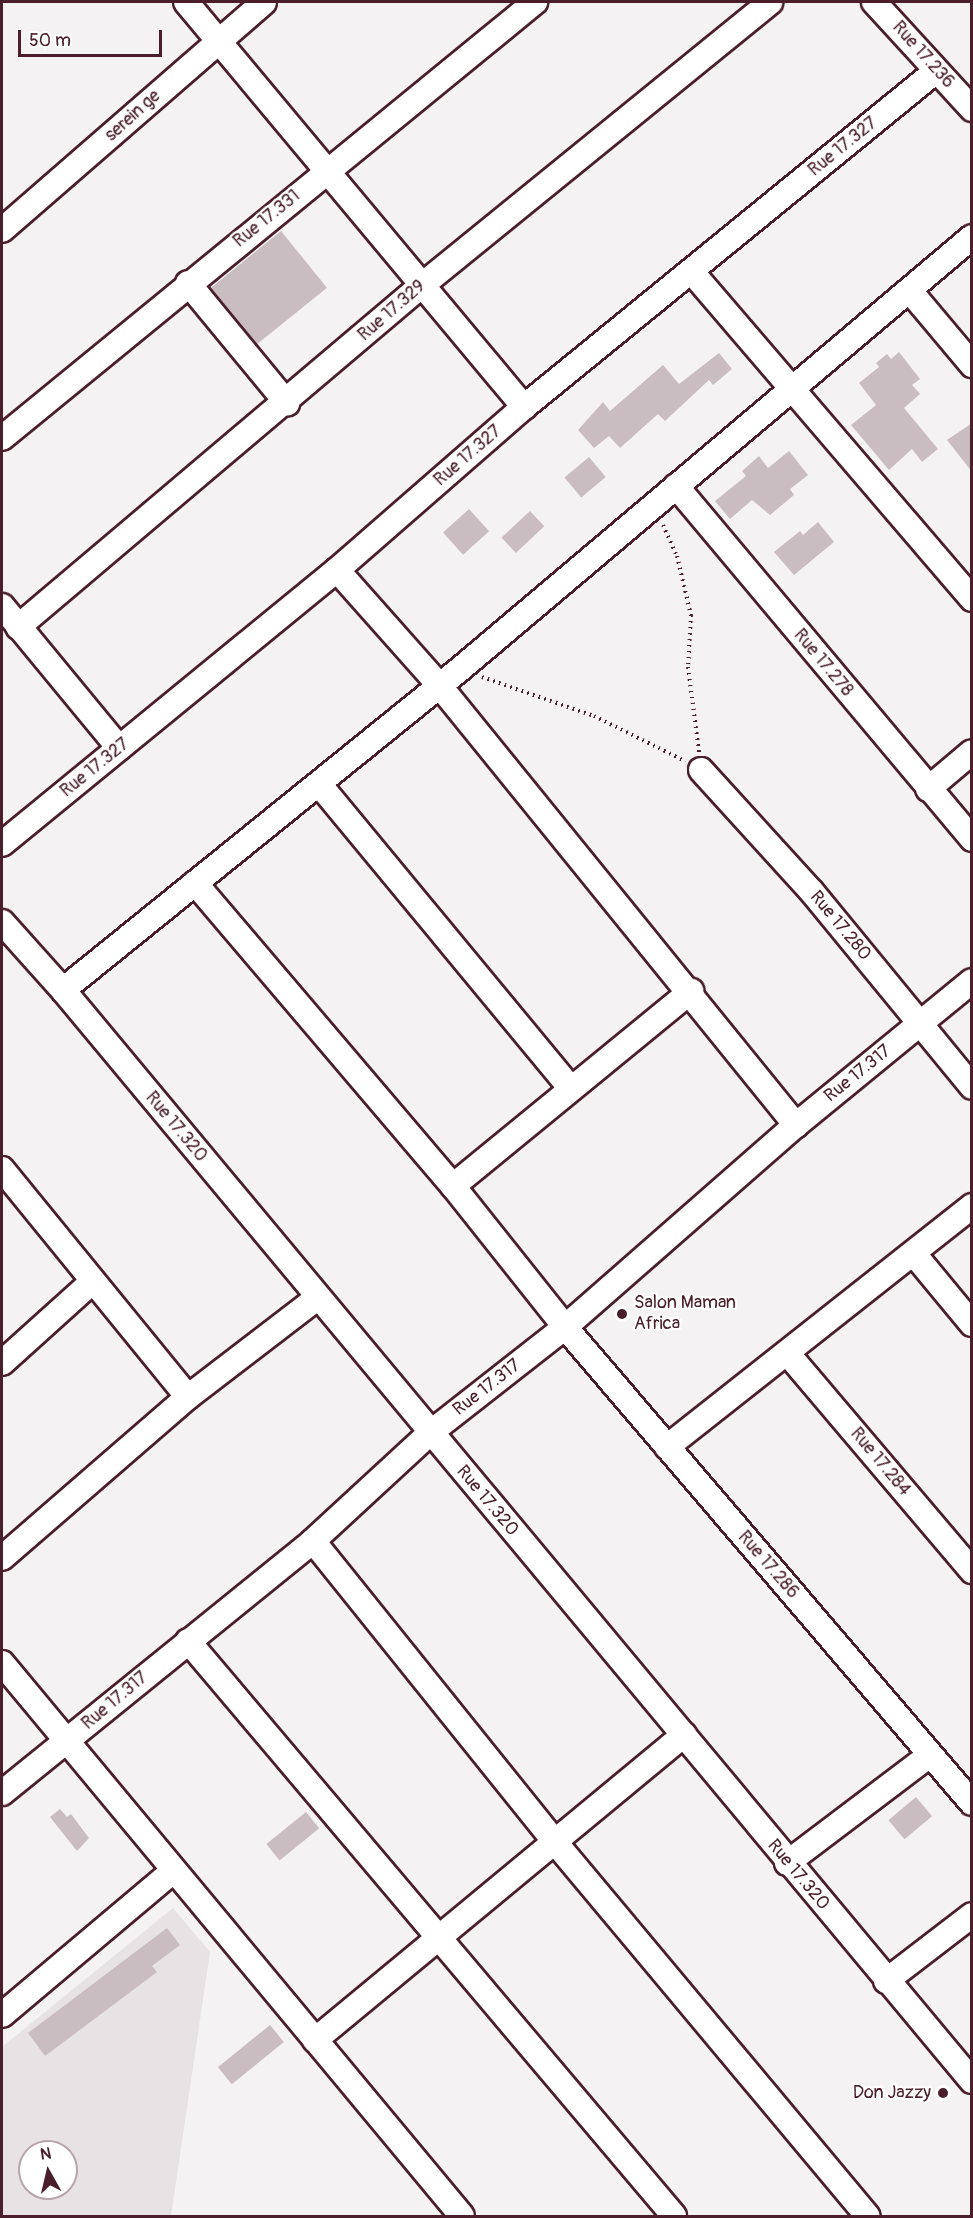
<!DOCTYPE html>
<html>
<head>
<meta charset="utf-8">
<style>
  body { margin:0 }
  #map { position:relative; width:973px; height:2218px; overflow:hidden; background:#f4f2f2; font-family:Pangolin,sans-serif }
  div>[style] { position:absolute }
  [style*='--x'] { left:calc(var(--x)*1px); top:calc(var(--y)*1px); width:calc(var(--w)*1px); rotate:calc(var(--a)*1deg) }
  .built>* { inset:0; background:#e7e2e3 }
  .building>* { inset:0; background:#cabdc1; transform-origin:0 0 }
  .path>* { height:4px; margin-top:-2px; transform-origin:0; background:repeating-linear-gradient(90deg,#4a1f2b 0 1.5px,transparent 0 6px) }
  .roads { filter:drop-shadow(2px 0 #4a1f2b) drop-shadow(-2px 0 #4a1f2b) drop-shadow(0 2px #4a1f2b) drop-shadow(0 -2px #4a1f2b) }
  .minor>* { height:24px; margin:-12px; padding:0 12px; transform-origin:12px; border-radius:12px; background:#fff }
  .dots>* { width:16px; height:16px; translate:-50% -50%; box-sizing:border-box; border:3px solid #fff; border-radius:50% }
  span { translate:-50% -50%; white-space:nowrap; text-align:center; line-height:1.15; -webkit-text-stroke:4.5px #fff; paint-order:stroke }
  .street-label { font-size:18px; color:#4a1f2b }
  .poi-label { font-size:18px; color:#4a1f2b }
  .left { translate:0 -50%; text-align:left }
  .right { translate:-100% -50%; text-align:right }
  .frame { position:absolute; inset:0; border:3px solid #4a1f2b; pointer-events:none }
  .north { position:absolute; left:18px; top:2140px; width:60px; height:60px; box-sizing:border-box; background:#fff; border:2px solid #b7a5aa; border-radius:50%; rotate:352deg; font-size:16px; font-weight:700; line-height:24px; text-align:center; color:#4a1f2b }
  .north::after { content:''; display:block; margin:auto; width:21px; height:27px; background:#4a1f2b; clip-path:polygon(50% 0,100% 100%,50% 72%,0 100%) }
  .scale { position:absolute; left:18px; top:30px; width:144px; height:27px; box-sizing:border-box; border:3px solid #4a1f2b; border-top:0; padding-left:8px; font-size:18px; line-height:21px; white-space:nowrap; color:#4a1f2b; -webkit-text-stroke:4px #fff; paint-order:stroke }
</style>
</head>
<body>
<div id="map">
  <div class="built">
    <div style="clip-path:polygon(evenodd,173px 1908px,210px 1952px,171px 2216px,2px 2216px,2px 2047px,173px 1908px,30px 2152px,66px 2152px,66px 2188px,30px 2188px,30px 2152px)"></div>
  </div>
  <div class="building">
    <div style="left:281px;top:231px;width:73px;height:90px;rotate:51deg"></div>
    <div style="clip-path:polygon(899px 352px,920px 379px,912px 385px,920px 394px,904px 408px,938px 449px,922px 462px,912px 449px,889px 470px,851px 425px,876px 405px,859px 383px,879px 367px,876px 363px,887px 354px,891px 359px)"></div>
    <div style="clip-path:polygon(719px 353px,732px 369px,713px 385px,709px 380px,665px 421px,658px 414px,620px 448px,609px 436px,594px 448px,578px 430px,603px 402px,610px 411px,663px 365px,679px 384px)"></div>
    <div style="clip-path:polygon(972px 423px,972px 472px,947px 440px)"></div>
    <div style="clip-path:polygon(789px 451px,808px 475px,790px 489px,794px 495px,770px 515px,752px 500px,730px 519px,715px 501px,746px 476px,742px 471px,759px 456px,768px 468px)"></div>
    <div style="left:589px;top:457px;width:26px;height:32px;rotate:50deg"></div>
    <div style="left:469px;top:509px;width:30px;height:35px;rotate:48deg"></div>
    <div style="left:530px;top:511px;width:21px;height:39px;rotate:47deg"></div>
    <div style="clip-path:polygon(818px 522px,834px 542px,794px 575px,774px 552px,800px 531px,803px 535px)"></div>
    <div style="left:916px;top:1797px;width:25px;height:36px;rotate:50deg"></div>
    <div style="clip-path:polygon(60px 1809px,67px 1817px,71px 1814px,89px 1838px,77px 1851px,50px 1817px)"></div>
    <div style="left:306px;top:1812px;width:21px;height:51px;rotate:51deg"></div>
    <div style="clip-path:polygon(167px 1928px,180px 1945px,152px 1966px,157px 1972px,45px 2056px,28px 2033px)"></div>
    <div style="left:270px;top:2025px;width:22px;height:67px;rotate:51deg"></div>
  </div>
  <div class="path">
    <div style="--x:663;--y:525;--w:34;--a:66"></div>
    <div style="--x:677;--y:556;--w:61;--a:76.7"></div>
    <div style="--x:691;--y:615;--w:52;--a:93.3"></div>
    <div style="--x:688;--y:667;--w:86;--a:82.6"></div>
    <div style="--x:482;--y:677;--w:119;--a:19.2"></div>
    <div style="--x:594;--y:716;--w:102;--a:26.3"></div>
  </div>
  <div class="roads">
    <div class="minor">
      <div style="--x:186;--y:2;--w:528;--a:50.15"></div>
      <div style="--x:874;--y:2;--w:145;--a:47.5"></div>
      <div style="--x:2;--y:230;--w:347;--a:-41"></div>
      <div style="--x:691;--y:271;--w:432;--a:49.4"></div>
      <div style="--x:188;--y:283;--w:156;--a:50.5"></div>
      <div style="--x:910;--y:291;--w:97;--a:50"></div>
      <div style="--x:2;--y:438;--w:689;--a:-39.28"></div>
      <div style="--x:676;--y:486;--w:461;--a:50"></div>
      <div style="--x:337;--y:570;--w:154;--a:48.4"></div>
      <div style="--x:439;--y:685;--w:567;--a:50.95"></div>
      <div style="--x:2;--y:606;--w:184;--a:50.5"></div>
      <div style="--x:18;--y:627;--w:528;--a:-40.24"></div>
      <div style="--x:421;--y:286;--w:450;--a:-39.1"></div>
      <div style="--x:701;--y:770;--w:165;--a:47.7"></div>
      <div style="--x:812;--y:892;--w:252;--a:50.6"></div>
      <div style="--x:319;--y:784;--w:393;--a:50.4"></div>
      <div style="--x:928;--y:789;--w:57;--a:-40.1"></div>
      <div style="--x:2;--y:844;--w:433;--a:-39.3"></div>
      <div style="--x:337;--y:570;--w:248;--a:-41.1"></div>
      <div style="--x:524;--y:407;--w:532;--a:-39.2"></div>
      <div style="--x:195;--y:883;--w:398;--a:49.6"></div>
      <div style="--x:453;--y:1186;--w:180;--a:51.5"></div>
      <div style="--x:565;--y:1327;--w:626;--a:49.47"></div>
      <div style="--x:2;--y:922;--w:91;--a:48.1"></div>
      <div style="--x:63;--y:990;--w:1420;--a:50.2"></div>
      <div style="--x:63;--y:990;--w:509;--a:-38.94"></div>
      <div style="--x:459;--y:670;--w:671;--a:-40.17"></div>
      <div style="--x:2;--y:1169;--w:294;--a:50.8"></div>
      <div style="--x:453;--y:1186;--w:308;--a:-39.3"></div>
      <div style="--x:914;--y:1254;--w:91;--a:50.4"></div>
      <div style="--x:788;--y:1354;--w:285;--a:49.7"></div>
      <div style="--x:2;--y:1363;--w:120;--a:-42"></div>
      <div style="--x:667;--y:1447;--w:389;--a:-38.3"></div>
      <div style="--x:313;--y:1541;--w:385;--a:51.2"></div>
      <div style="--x:554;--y:1841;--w:489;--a:50.1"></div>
      <div style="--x:2;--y:1558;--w:246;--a:-40.9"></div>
      <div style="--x:188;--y:1397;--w:163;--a:-37.5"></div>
      <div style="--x:188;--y:1641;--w:753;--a:49.79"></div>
      <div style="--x:2;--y:1663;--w:719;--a:50.25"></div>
      <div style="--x:2;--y:1793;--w:400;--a:-39"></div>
      <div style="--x:313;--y:1541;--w:159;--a:-42.7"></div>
      <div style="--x:430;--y:1433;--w:172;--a:-38.1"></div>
      <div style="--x:565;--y:1327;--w:307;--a:-41.2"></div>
      <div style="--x:796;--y:1125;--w:227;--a:-39.3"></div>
      <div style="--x:787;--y:1863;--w:179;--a:-37.1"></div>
      <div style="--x:886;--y:1981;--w:108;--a:-37.5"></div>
      <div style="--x:2;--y:2015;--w:224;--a:-40.1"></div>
      <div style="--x:315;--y:2040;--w:479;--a:-39.6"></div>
    </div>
  </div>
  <div class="dots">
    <div style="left:622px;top:1314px;background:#4a1f2b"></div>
    <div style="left:943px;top:2093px;background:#4a1f2b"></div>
  </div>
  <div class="street-label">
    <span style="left:923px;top:55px;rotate:48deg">Rue 17.236</span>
    <span style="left:133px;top:116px;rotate:-42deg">serein ge</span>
    <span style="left:843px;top:147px;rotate:-39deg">Rue 17.327</span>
    <span style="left:267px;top:219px;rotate:-39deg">Rue 17.331</span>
    <span style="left:392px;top:311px;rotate:-41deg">Rue 17.329</span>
    <span style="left:468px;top:456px;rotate:-41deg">Rue 17.327</span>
    <span style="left:823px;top:663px;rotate:50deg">Rue 17.278</span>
    <span style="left:95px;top:768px;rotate:-39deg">Rue 17.327</span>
    <span style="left:840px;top:926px;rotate:50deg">Rue 17.280</span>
    <span style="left:858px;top:1074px;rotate:-39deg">Rue 17.317</span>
    <span style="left:176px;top:1127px;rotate:50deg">Rue 17.320</span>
    <span style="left:487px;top:1388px;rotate:-38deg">Rue 17.317</span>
    <span style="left:880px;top:1462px;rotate:50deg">Rue 17.284</span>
    <span style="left:487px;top:1501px;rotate:50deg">Rue 17.320</span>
    <span style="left:768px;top:1565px;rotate:49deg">Rue 17.286</span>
    <span style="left:115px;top:1701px;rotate:-40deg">Rue 17.317</span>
    <span style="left:798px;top:1875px;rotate:50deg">Rue 17.320</span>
  </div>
  <div class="poi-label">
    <span class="left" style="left:634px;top:1314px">Salon Maman<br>Africa</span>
    <span class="right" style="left:931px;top:2093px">Don Jazzy</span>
  </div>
  <div class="frame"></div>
  <div class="north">N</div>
  <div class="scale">50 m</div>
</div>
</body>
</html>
